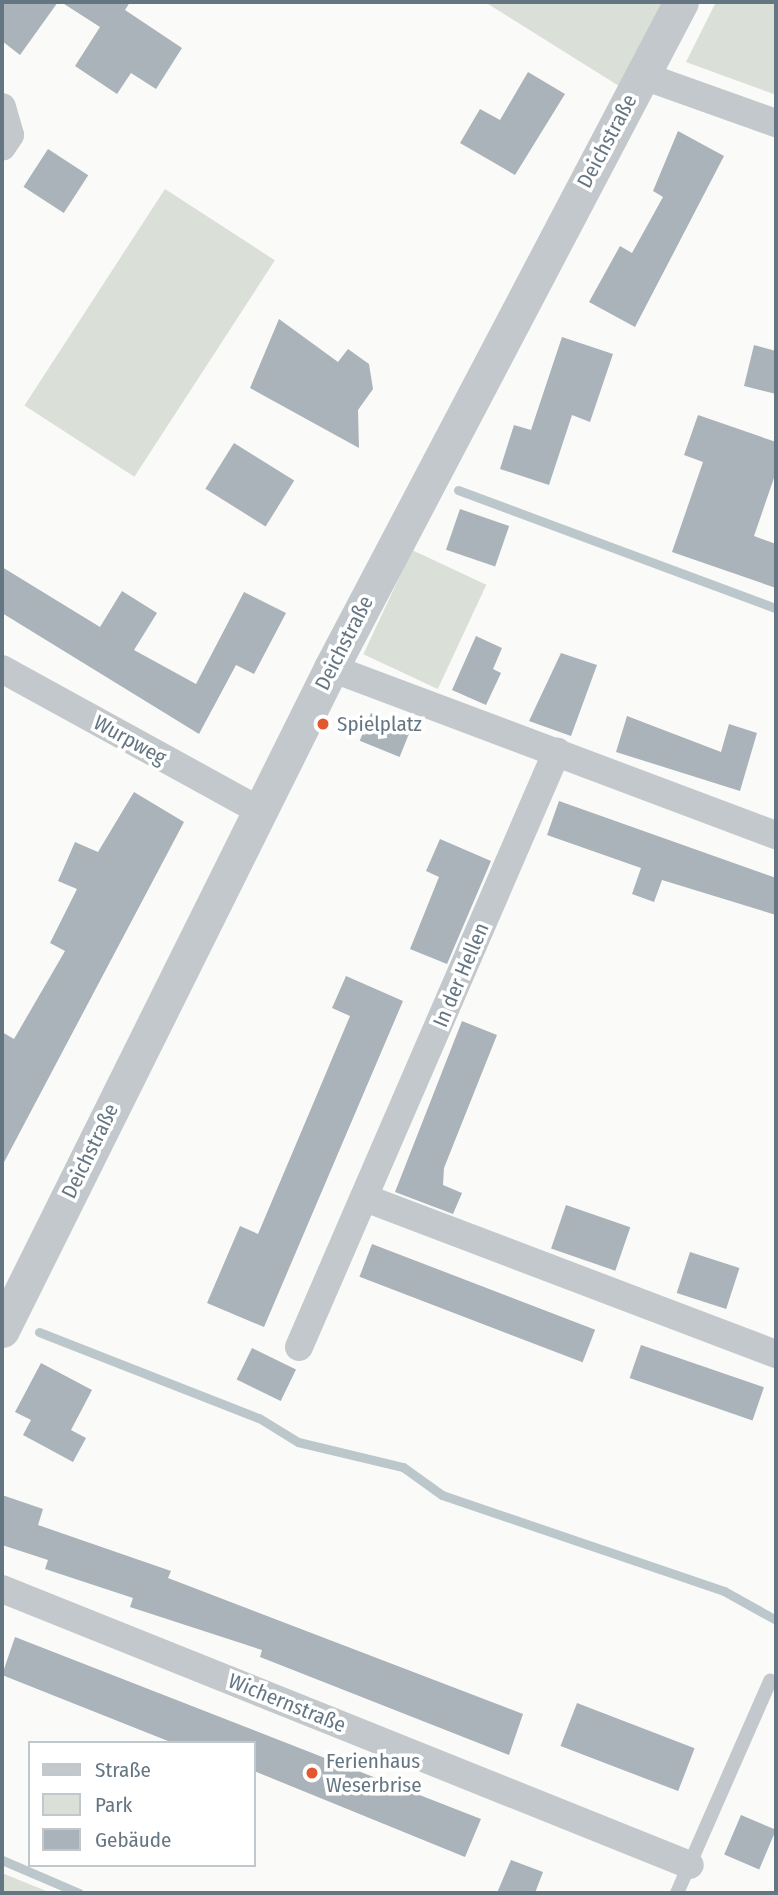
<!DOCTYPE html>
<html>
<head>
<meta charset="utf-8">
<style>
  body { margin:0 }
  #map { position:relative; width:778px; height:1895px; overflow:hidden; background:#fafaf8; font-family:"Fira Sans Condensed",sans-serif }
  div>[style] { position:absolute }
  [style*='--x'] { left:calc(var(--x)*1px); top:calc(var(--y)*1px); width:calc(var(--w)*1px); rotate:calc(var(--a)*1deg) }
  .green>* { inset:0; background:#dadfd7; transform-origin:0 0 }
  .stream>* { height:9px; margin:-4.5px; padding:0 4.5px; transform-origin:4.5px; border-radius:4.5px; background:#bbc7cb }
  .building>* { inset:0; background:#aab3b9; transform-origin:0 0 }
  .service>* { height:14px; margin:-7px; padding:0 7px; transform-origin:7px; border-radius:7px; background:#c3c8cc }
  .minor>* { height:28px; margin:-14px; padding:0 14px; transform-origin:14px; border-radius:14px; background:#c3c8cc }
  .tertiary>* { height:35px; margin:-17.5px; padding:0 17.5px; transform-origin:17.5px; border-radius:17.5px; background:#c3c8cc }
  .dots>* { width:19px; height:19px; translate:-50% -50%; box-sizing:border-box; border:4px solid #fff; border-radius:50% }
  span { translate:-50% -50%; white-space:nowrap; text-align:center; line-height:1.15; -webkit-text-stroke:7px #fff; paint-order:stroke }
  .street-label { font-size:21px; color:#657683 }
  .poi-label { font-size:21px; color:#657683 }
  .left { translate:0 -50%; text-align:left }
  .frame { position:absolute; inset:0; border:4px solid #657683; pointer-events:none }
  .legend { position:absolute; left:28px; top:1741px; width:228px; height:126px; box-sizing:border-box; background:#fff; border:2px solid #c1c8cd; margin:0; padding:9px 12px; list-style:none; font-size:21px; color:#657683 }
  .legend li { display:flex; align-items:center; gap:14px; height:35px }
  .legend b { width:35px; border:2px solid #c1c8cd }
</style>
</head>
<body>
<div id="map">
  <div class="green">
    <div style="clip-path:polygon(485px 2px,666px 2px,619px 86px)"></div>
    <div style="clip-path:polygon(716px 2px,776px 2px,776px 95px,686px 62px)"></div>
    <div style="left:165px;top:189px;width:131px;height:258px;rotate:33deg"></div>
    <div style="left:412px;top:550px;width:82px;height:115px;rotate:25deg"></div>
    <div style="clip-path:polygon(2px 1873px,51px 1893px,2px 1893px)"></div>
  </div>
  <div class="stream">
    <div style="--x:458;--y:490;--w:339;--a:20.4"></div>
    <div style="--x:39;--y:1332;--w:236;--a:21.4"></div>
    <div style="--x:259;--y:1418;--w:46;--a:31.6"></div>
    <div style="--x:298;--y:1442;--w:108;--a:13.4"></div>
    <div style="--x:403;--y:1467;--w:48;--a:35.7"></div>
    <div style="--x:442;--y:1495;--w:298;--a:18.8"></div>
    <div style="--x:724;--y:1591;--w:60;--a:29.1"></div>
    <div style="--x:2;--y:1860;--w:84;--a:23.2"></div>
  </div>
  <div class="building">
    <div style="clip-path:polygon(2px 2px,58px 2px,20px 55px,2px 41px)"></div>
    <div style="clip-path:polygon(61px 2px,130px 2px,125px 10px,182px 48px,156px 89px,131px 73px,117px 94px,75px 66px,100px 27px)"></div>
    <div style="clip-path:polygon(528px 72px,565px 94px,515px 175px,460px 143px,480px 109px,500px 120px)"></div>
    <div style="clip-path:polygon(678px 131px,724px 156px,635px 327px,589px 302px,620px 246px,632px 253px,663px 197px,653px 191px)"></div>
    <div style="left:48px;top:149px;width:48px;height:45px;rotate:33deg"></div>
    <div style="clip-path:polygon(279px 319px,338px 362px,348px 349px,369px 364px,373px 389px,358px 410px,359px 448px,250px 388px)"></div>
    <div style="clip-path:polygon(562px 337px,613px 354px,590px 422px,572px 415px,549px 485px,500px 469px,514px 425px,531px 430px)"></div>
    <div style="clip-path:polygon(754px 345px,776px 351px,776px 394px,744px 386px)"></div>
    <div style="clip-path:polygon(698px 415px,776px 442px,776px 472px,754px 536px,776px 544px,776px 588px,672px 552px,703px 462px,684px 455px)"></div>
    <div style="left:234px;top:443px;width:71px;height:54px;rotate:32deg"></div>
    <div style="left:460px;top:509px;width:52px;height:43px;rotate:19deg"></div>
    <div style="clip-path:polygon(2px 567px,100px 627px,122px 591px,157px 613px,134px 650px,196px 684px,244px 592px,286px 613px,254px 674px,236px 665px,199px 734px,2px 613px)"></div>
    <div style="clip-path:polygon(476px 636px,502px 648px,493px 669px,501px 673px,486px 705px,452px 690px)"></div>
    <div style="clip-path:polygon(561px 653px,597px 665px,571px 736px,529px 721px)"></div>
    <div style="left:371px;top:713px;width:43px;height:30px;rotate:22deg"></div>
    <div style="clip-path:polygon(627px 716px,721px 752px,729px 724px,757px 733px,740px 791px,616px 752px)"></div>
    <div style="clip-path:polygon(134px 792px,184px 822px,2px 1166px,2px 1032px,14px 1039px,65px 951px,50px 943px,77px 889px,58px 881px,75px 842px,98px 852px)"></div>
    <div style="clip-path:polygon(559px 801px,776px 878px,776px 915px,662px 880px,654px 902px,632px 894px,641px 868px,547px 835px)"></div>
    <div style="clip-path:polygon(440px 839px,491px 861px,447px 964px,410px 949px,439px 877px,426px 871px)"></div>
    <div style="clip-path:polygon(346px 976px,403px 1001px,264px 1327px,207px 1303px,240px 1226px,258px 1234px,313px 1104px,350px 1016px,332px 1008px)"></div>
    <div style="clip-path:polygon(462px 1021px,497px 1035px,444px 1168px,443px 1185px,462px 1193px,453px 1214px,395px 1192px)"></div>
    <div style="left:566px;top:1205px;width:68px;height:46px;rotate:19deg"></div>
    <div style="left:372px;top:1244px;width:239px;height:35px;rotate:21deg"></div>
    <div style="left:690px;top:1252px;width:52px;height:43px;rotate:18deg"></div>
    <div style="left:641px;top:1345px;width:130px;height:35px;rotate:19deg"></div>
    <div style="left:252px;top:1348px;width:49px;height:35px;rotate:26deg"></div>
    <div style="clip-path:polygon(41px 1363px,92px 1390px,71px 1430px,86px 1438px,73px 1462px,23px 1435px,31px 1420px,15px 1412px)"></div>
    <div style="clip-path:polygon(2px 1495px,43px 1509px,38px 1525px,171px 1571px,168px 1578px,523px 1714px,509px 1755px,260px 1657px,262px 1650px,130px 1607px,133px 1598px,45px 1569px,48px 1560px,2px 1545px)"></div>
    <div style="clip-path:polygon(15px 1637px,481px 1819px,465px 1857px,254px 1771px,254px 1743px,173px 1743px,2px 1675px)"></div>
    <div style="left:577px;top:1703px;width:126px;height:46px;rotate:21deg"></div>
    <div style="left:741px;top:1815px;width:38px;height:43px;rotate:23deg"></div>
    <div style="clip-path:polygon(511px 1860px,543px 1872px,535px 1893px,497px 1893px)"></div>
  </div>
  <div class="service">
    <div style="--x:677;--y:1893;--w:232;--a:-66.3"></div>
  </div>
  <div class="minor">
    <div style="--x:641;--y:75;--w:143;--a:19.6"></div>
    <div style="--x:2;--y:107;--w:29;--a:74"></div>
    <div style="--x:10;--y:135;--w:14;--a:124"></div>
    <div style="--x:331;--y:668;--w:475;--a:20.6"></div>
    <div style="--x:2;--y:669;--w:292;--a:28.8"></div>
    <div style="--x:365;--y:1198;--w:440;--a:20.8"></div>
    <div style="--x:299;--y:1347;--w:649;--a:-66.59"></div>
    <div style="--x:2;--y:1589;--w:741;--a:21.86"></div>
  </div>
  <div class="tertiary">
    <div style="--x:2;--y:1330;--w:739;--a:-63.57"></div>
    <div style="--x:331;--y:668;--w:752;--a:-62.28"></div>
  </div>
  <div class="dots">
    <div style="left:323px;top:724px;background:#e4572e"></div>
    <div style="left:312px;top:1773px;background:#e4572e"></div>
  </div>
  <div class="street-label">
    <span style="left:607px;top:141px;rotate:-62deg">Deichstraße</span>
    <span style="left:344px;top:643px;rotate:-63deg">Deichstraße</span>
    <span style="left:130px;top:740px;rotate:29deg">Wurpweg</span>
    <span style="left:461px;top:975px;rotate:-67deg">In der Hellen</span>
    <span style="left:90px;top:1151px;rotate:-64deg">Deichstraße</span>
    <span style="left:287px;top:1703px;rotate:22deg">Wichernstraße</span>
  </div>
  <div class="poi-label">
    <span class="left" style="left:337px;top:724px">Spielplatz</span>
    <span class="left" style="left:326px;top:1773px">Ferienhaus<br>Weserbrise</span>
  </div>
  <div class="frame"></div>
  <ul class="legend">
  <li><b style="height:9px;background:#c3c8cc"></b>Straße</li>
  <li><b style="height:19px;background:#dadfd7"></b>Park</li>
  <li><b style="height:19px;background:#aab3b9"></b>Gebäude</li>
  </ul>
</div>
</body>
</html>
